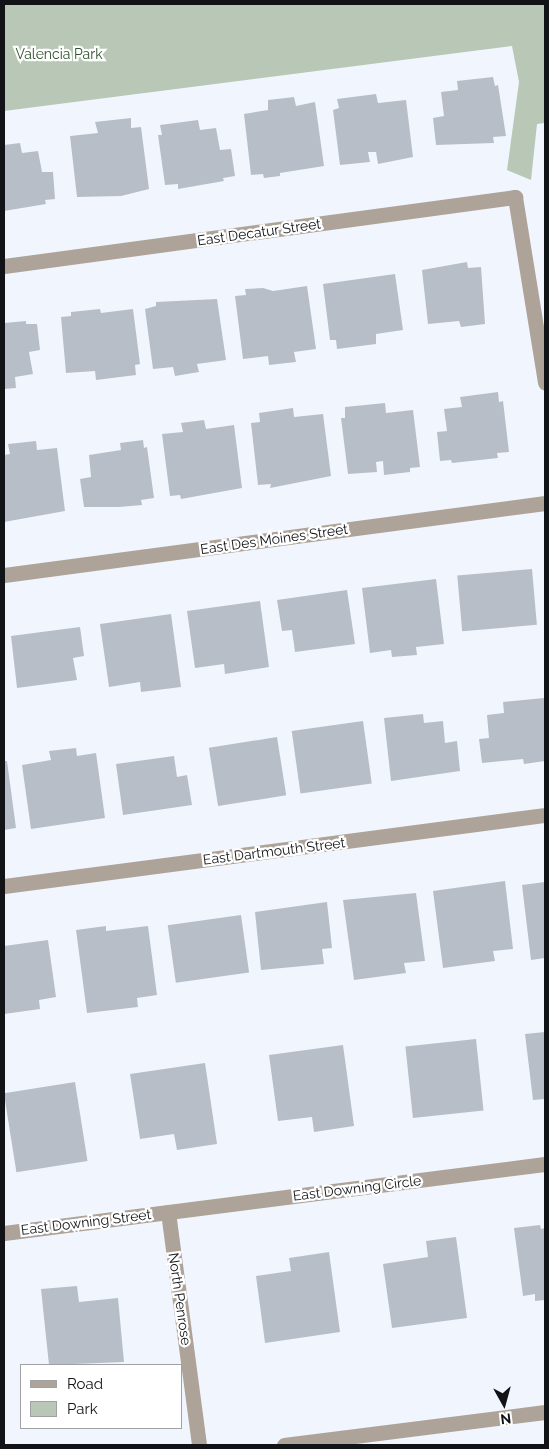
<!DOCTYPE html>
<html>
<head>
<meta charset="utf-8">
<style>
  body { margin:0 }
  #map { position:relative; width:549px; height:1449px; overflow:hidden; background:#f1f6fe; font-family:Raleway,sans-serif }
  div>[style] { position:absolute }
  [style*='--x'] { left:calc(var(--x)*1px); top:calc(var(--y)*1px); width:calc(var(--w)*1px); rotate:calc(var(--a)*1deg) }
  .green>* { inset:0; background:#b8c7b6 }
  .building>* { inset:0; background:#b8bec7; transform-origin:0 0 }
  .minor>* { height:15px; margin:-7.5px; padding:0 7.5px; transform-origin:7.5px; border-radius:7.5px; background:#aea399 }
  span { translate:-50% -50%; white-space:nowrap; text-align:center; line-height:1.15; -webkit-text-stroke:4.5px #fff; paint-order:stroke }
  .park-label { font-size:14px; color:#30522d }
  .street-label { font-size:14px; color:#111316 }
  .frame { position:absolute; inset:0; border:5px solid #111316; pointer-events:none }
  .legend { position:absolute; left:20px; top:1364px; width:162px; height:65px; box-sizing:border-box; background:#fff; border:1px solid #a0a1a2; margin:0; padding:6px 9px; list-style:none; font-size:15px; color:#111316 }
  .legend li { display:flex; align-items:center; gap:10px; height:25px }
  .legend b { width:25px; border:1px solid #a0a1a2 }
  .north { position:absolute; left:479px; top:1379px; width:50px; height:50px; -webkit-text-stroke:4px #fff; paint-order:stroke; rotate:173deg; font-size:14px; font-weight:700; line-height:20px; text-align:center; color:#111316 }
  .north::after { content:''; display:block; margin:auto; width:18px; height:22px; background:#111316; clip-path:polygon(50% 0,100% 100%,50% 72%,0 100%) }
</style>
</head>
<body>
<div id="map">
  <div class="green">
    <div style="clip-path:polygon(4px 4px,545px 4px,545px 123px,537px 124px,531px 180px,507px 170px,519px 82px,512px 46px,4px 111px)"></div>
  </div>
  <div class="building">
    <div style="clip-path:polygon(493px 77px,495px 86px,498px 85px,506px 136px,493px 137px,494px 143px,436px 145px,433px 118px,444px 116px,441px 92px,458px 90px,457px 81px)"></div>
    <div style="clip-path:polygon(376px 94px,378px 103px,406px 100px,413px 157px,378px 164px,376px 152px,368px 152px,370px 162px,340px 165px,333px 110px,339px 108px,337px 99px)"></div>
    <div style="clip-path:polygon(294px 97px,296px 106px,315px 102px,324px 166px,280px 173px,280px 176px,264px 178px,263px 174px,251px 175px,244px 114px,268px 110px,268px 100px)"></div>
    <div style="clip-path:polygon(131px 118px,131px 128px,141px 127px,149px 189px,121px 196px,77px 197px,70px 136px,98px 133px,95px 122px)"></div>
    <div style="clip-path:polygon(198px 120px,200px 130px,216px 128px,220px 150px,231px 149px,235px 176px,223px 178px,224px 181px,178px 189px,178px 184px,165px 185px,158px 135px,162px 135px,160px 125px)"></div>
    <div style="clip-path:polygon(20px 143px,22px 153px,38px 151px,42px 172px,53px 172px,55px 199px,45px 200px,46px 204px,4px 211px,4px 145px)"></div>
    <div style="clip-path:polygon(467px 262px,468px 268px,481px 267px,485px 324px,461px 327px,459px 321px,428px 324px,422px 270px)"></div>
    <div style="clip-path:polygon(395px 274px,403px 330px,376px 334px,376px 344px,337px 349px,336px 340px,330px 340px,323px 284px)"></div>
    <div style="clip-path:polygon(307px 286px,316px 349px,294px 352px,296px 362px,269px 365px,268px 356px,243px 359px,235px 296px,246px 295px,245px 289px,263px 288px,273px 291px)"></div>
    <div style="clip-path:polygon(217px 299px,226px 360px,197px 364px,199px 372px,175px 376px,173px 367px,153px 369px,145px 309px,156px 306px,156px 302px)"></div>
    <div style="clip-path:polygon(100px 309px,101px 313px,133px 309px,140px 364px,135px 365px,136px 375px,96px 380px,95px 371px,66px 373px,61px 317px,71px 316px,71px 312px)"></div>
    <div style="clip-path:polygon(26px 321px,26px 324px,37px 324px,40px 350px,29px 352px,33px 374px,15px 377px,16px 388px,4px 389px,4px 323px)"></div>
    <div style="clip-path:polygon(498px 392px,499px 402px,503px 401px,509px 452px,497px 453px,498px 458px,452px 463px,451px 460px,440px 461px,437px 432px,447px 431px,444px 409px,462px 407px,460px 397px)"></div>
    <div style="clip-path:polygon(385px 403px,386px 413px,413px 410px,420px 467px,410px 468px,410px 472px,384px 475px,383px 461px,376px 462px,377px 472px,348px 474px,341px 418px,345px 418px,345px 407px)"></div>
    <div style="clip-path:polygon(293px 408px,294px 417px,323px 414px,331px 476px,270px 488px,271px 484px,258px 485px,251px 423px,260px 422px,259px 413px)"></div>
    <div style="clip-path:polygon(204px 420px,206px 429px,234px 425px,242px 488px,181px 499px,180px 495px,170px 496px,162px 434px,183px 432px,181px 423px)"></div>
    <div style="clip-path:polygon(143px 440px,144px 448px,147px 447px,154px 498px,141px 500px,142px 505px,119px 507px,84px 507px,80px 479px,91px 477px,89px 455px,121px 450px,120px 443px)"></div>
    <div style="clip-path:polygon(36px 441px,37px 450px,57px 448px,65px 511px,4px 522px,4px 455px,10px 454px,8px 444px)"></div>
    <div style="left:532px;top:569px;width:56px;height:75px;rotate:85deg"></div>
    <div style="clip-path:polygon(436px 579px,444px 644px,416px 647px,417px 655px,392px 657px,391px 650px,370px 653px,362px 588px)"></div>
    <div style="clip-path:polygon(347px 590px,355px 644px,295px 652px,292px 630px,282px 631px,277px 600px)"></div>
    <div style="clip-path:polygon(260px 601px,269px 667px,225px 674px,224px 664px,195px 668px,187px 611px)"></div>
    <div style="clip-path:polygon(171px 614px,181px 687px,141px 692px,140px 682px,109px 687px,100px 624px)"></div>
    <div style="clip-path:polygon(80px 627px,84px 656px,73px 658px,77px 680px,17px 688px,11px 636px)"></div>
    <div style="clip-path:polygon(544px 698px,545px 761px,524px 764px,523px 759px,482px 763px,479px 739px,489px 738px,487px 715px,504px 713px,503px 702px)"></div>
    <div style="clip-path:polygon(423px 714px,424px 723px,443px 721px,445px 743px,457px 741px,460px 771px,391px 781px,384px 718px)"></div>
    <div style="left:363px;top:721px;width:63px;height:72px;rotate:82deg"></div>
    <div style="left:277px;top:737px;width:59px;height:69px;rotate:81deg"></div>
    <div style="clip-path:polygon(76px 748px,77px 756px,96px 753px,105px 818px,31px 829px,22px 765px,51px 760px,49px 751px)"></div>
    <div style="clip-path:polygon(174px 756px,177px 777px,187px 775px,192px 805px,123px 815px,116px 764px)"></div>
    <div style="clip-path:polygon(4px 761px,7px 761px,16px 828px,4px 830px)"></div>
    <div style="clip-path:polygon(505px 881px,513px 949px,493px 951px,495px 961px,443px 968px,433px 891px)"></div>
    <div style="clip-path:polygon(545px 882px,545px 958px,531px 960px,522px 885px)"></div>
    <div style="clip-path:polygon(416px 893px,425px 961px,404px 963px,406px 973px,354px 980px,343px 900px)"></div>
    <div style="clip-path:polygon(327px 902px,332px 948px,322px 949px,324px 964px,261px 970px,255px 912px)"></div>
    <div style="left:241px;top:915px;width:58px;height:74px;rotate:82deg"></div>
    <div style="clip-path:polygon(106px 926px,106px 931px,148px 926px,157px 995px,137px 998px,138px 1007px,87px 1013px,76px 930px)"></div>
    <div style="clip-path:polygon(48px 940px,56px 997px,39px 1000px,40px 1009px,4px 1014px,4px 946px)"></div>
    <div style="clip-path:polygon(545px 1032px,545px 1099px,533px 1100px,525px 1034px)"></div>
    <div style="left:476px;top:1039px;width:72px;height:71px;rotate:84deg"></div>
    <div style="clip-path:polygon(343px 1045px,354px 1126px,314px 1132px,312px 1117px,278px 1121px,269px 1055px)"></div>
    <div style="clip-path:polygon(205px 1063px,217px 1144px,177px 1150px,174px 1134px,140px 1139px,130px 1074px)"></div>
    <div style="left:75px;top:1082px;width:80px;height:72px;rotate:81deg"></div>
    <div style="clip-path:polygon(540px 1225px,541px 1229px,545px 1228px,545px 1300px,535px 1301px,535px 1294px,523px 1296px,514px 1228px)"></div>
    <div style="clip-path:polygon(456px 1237px,467px 1318px,392px 1328px,383px 1264px,428px 1257px,426px 1241px)"></div>
    <div style="clip-path:polygon(329px 1252px,340px 1332px,265px 1343px,256px 1276px,291px 1271px,289px 1258px)"></div>
    <div style="clip-path:polygon(77px 1286px,79px 1302px,118px 1298px,124px 1362px,49px 1365px,41px 1289px)"></div>
  </div>
  <div class="minor">
    <div style="--x:4;--y:266;--w:516;--a:-7.69"></div>
    <div style="--x:515;--y:197;--w:188;--a:80.8"></div>
    <div style="--x:4;--y:575;--w:546;--a:-7.58"></div>
    <div style="--x:4;--y:886;--w:546;--a:-7.48"></div>
    <div style="--x:168;--y:1212;--w:235;--a:82.4"></div>
    <div style="--x:4;--y:1233;--w:545;--a:-7.27"></div>
    <div style="--x:284;--y:1445;--w:263;--a:-7.2"></div>
  </div>
  <div class="park-label">
    <span style="left:59px;top:54px">Valencia Park</span>
  </div>
  <div class="street-label">
    <span style="left:259px;top:232px;rotate:-8deg">East Decatur Street</span>
    <span style="left:274px;top:539px;rotate:-8deg">East Des Moines Street</span>
    <span style="left:274px;top:851px;rotate:-7deg">East Dartmouth Street</span>
    <span style="left:357px;top:1188px;rotate:-7deg">East Downing Circle</span>
    <span style="left:86px;top:1222px;rotate:-7deg">East Downing Street</span>
    <span style="left:180px;top:1299px;rotate:82deg">North Penrose</span>
  </div>
  <div class="frame"></div>
  <ul class="legend">
  <li><b style="height:6px;background:#aea399"></b>Road</li>
  <li><b style="height:14px;background:#b8c7b6"></b>Park</li>
  </ul>
  <div class="north">N</div>
</div>
</body>
</html>
